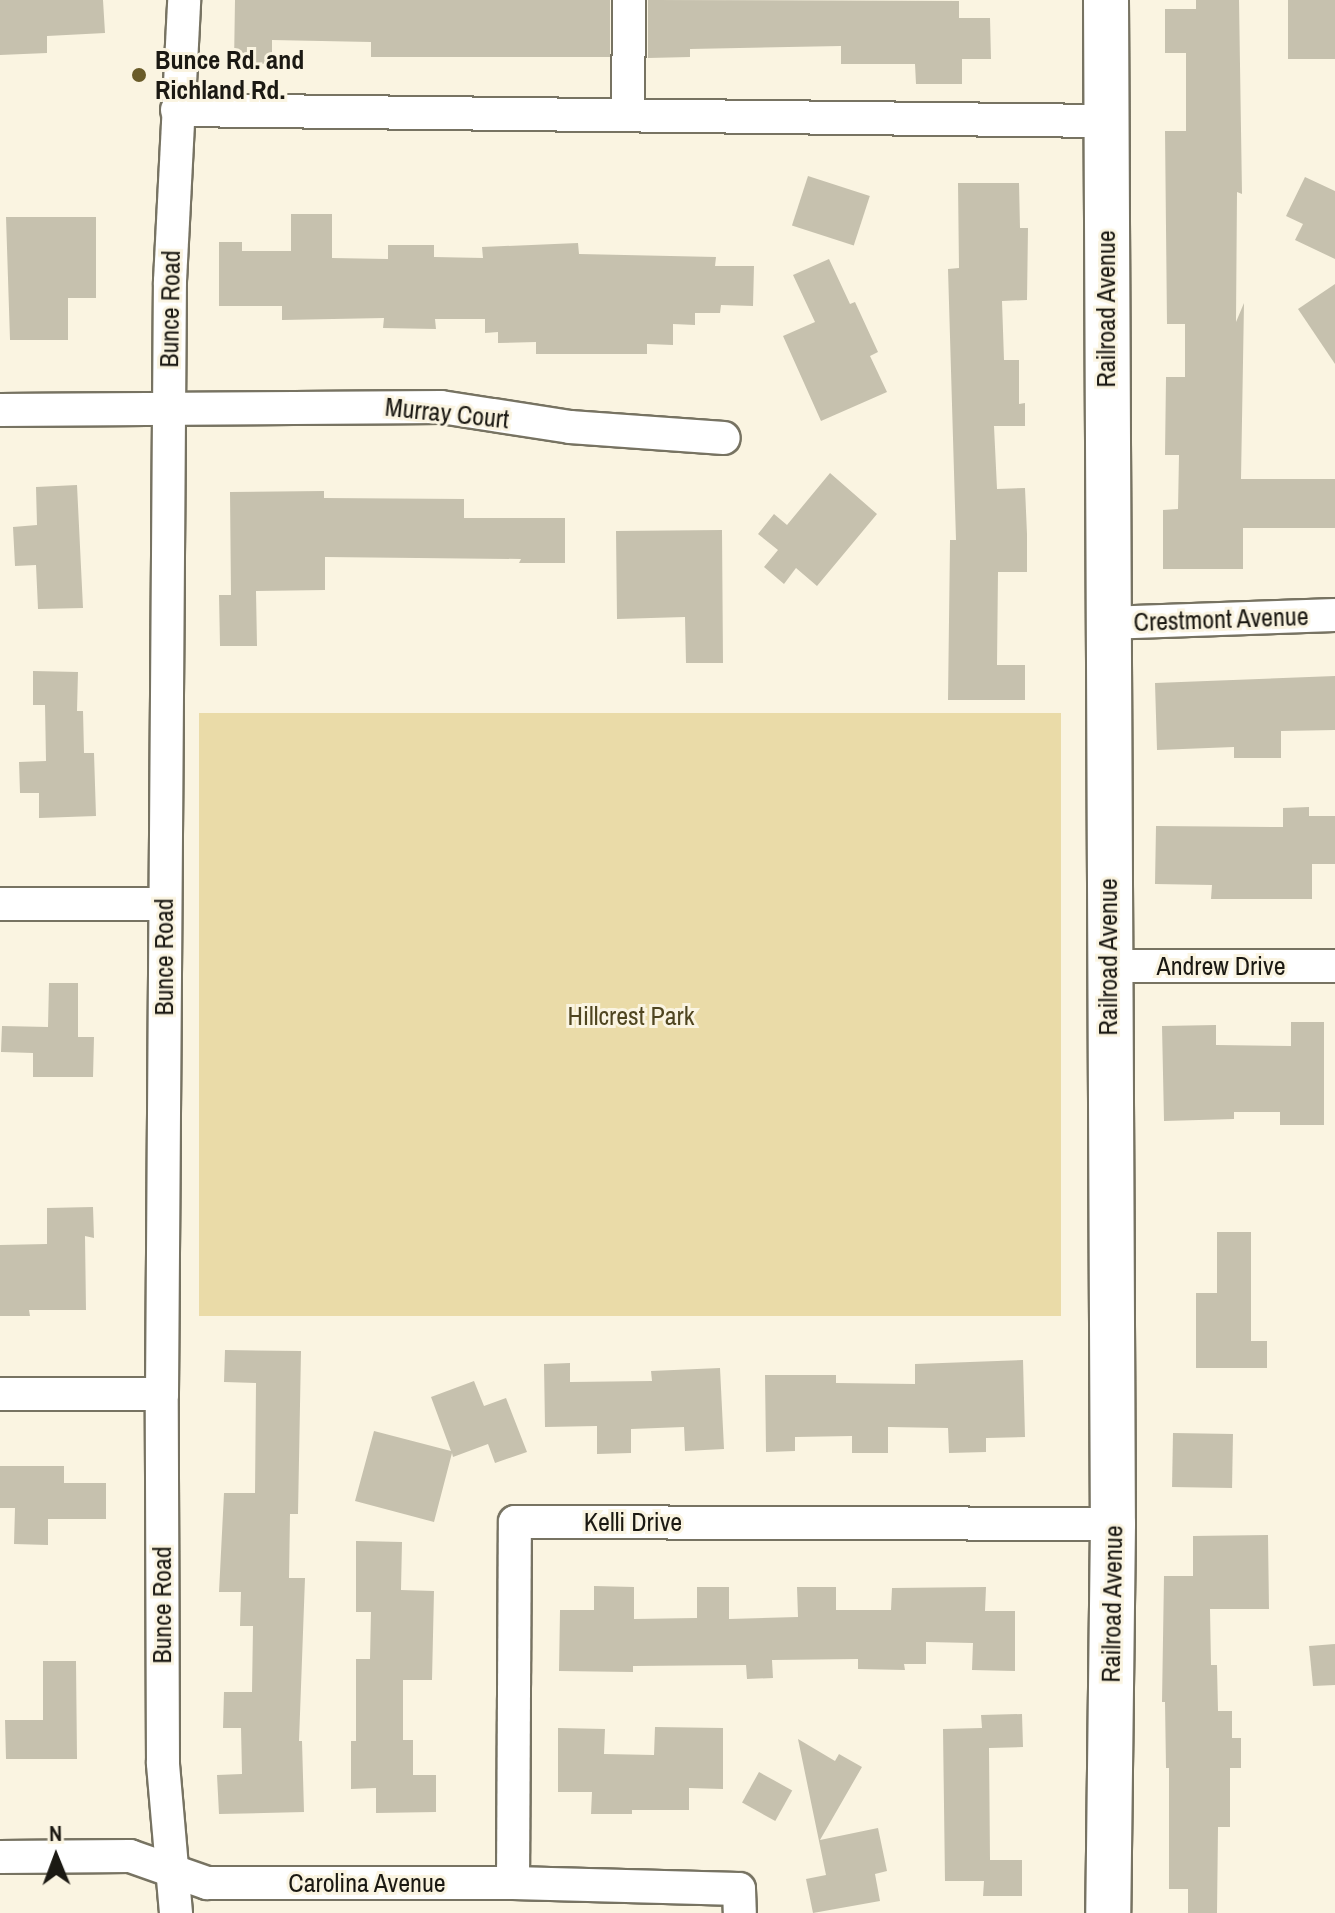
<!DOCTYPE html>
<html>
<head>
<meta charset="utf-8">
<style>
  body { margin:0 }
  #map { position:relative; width:1335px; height:1913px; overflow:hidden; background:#faf4e1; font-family:"Archivo Narrow",sans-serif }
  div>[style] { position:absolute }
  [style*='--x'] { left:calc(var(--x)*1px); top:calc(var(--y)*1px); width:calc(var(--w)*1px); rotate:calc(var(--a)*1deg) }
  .green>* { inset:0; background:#eadba8; transform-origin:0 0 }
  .building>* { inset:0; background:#c6c1ae; transform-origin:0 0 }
  .roads { filter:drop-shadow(2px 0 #777362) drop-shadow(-2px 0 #777362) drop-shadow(0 2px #777362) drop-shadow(0 -2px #777362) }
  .street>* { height:32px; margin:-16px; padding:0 16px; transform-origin:16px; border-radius:16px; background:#fff }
  .secondary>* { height:44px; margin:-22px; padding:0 22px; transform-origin:22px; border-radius:22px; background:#fff }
  .dots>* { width:22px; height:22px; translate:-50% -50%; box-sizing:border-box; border:4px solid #faf4e1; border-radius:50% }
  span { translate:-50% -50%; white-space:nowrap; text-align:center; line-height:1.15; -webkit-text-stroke:6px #faf4e1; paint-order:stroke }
  .poi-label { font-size:26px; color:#1b1913; font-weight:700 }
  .left { translate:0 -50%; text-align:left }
  .street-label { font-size:26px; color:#1b1913 }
  .park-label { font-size:26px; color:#4f4520 }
  .north { position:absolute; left:16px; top:1817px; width:80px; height:80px; -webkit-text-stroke:6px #faf4e1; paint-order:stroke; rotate:359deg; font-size:22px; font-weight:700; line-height:32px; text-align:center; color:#1b1913 }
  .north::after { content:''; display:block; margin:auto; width:28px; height:36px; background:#1b1913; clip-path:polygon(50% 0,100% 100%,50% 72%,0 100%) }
</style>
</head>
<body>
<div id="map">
  <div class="green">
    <div style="left:1061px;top:713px;width:603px;height:862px;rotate:90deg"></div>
  </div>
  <div class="building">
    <div style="clip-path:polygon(0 0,103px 0,105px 33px,47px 36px,47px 53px,0 55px)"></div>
    <div style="clip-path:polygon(235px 0,610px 0,610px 57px,371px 57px,371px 42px,272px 40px,272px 64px,234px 63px)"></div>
    <div style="clip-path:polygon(648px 0,959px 1px,959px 18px,990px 18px,991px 59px,962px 59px,962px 84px,916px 84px,915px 64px,841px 64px,841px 46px,690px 49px,690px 57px,648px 58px)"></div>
    <div style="clip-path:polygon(1196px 0,1239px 0,1242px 194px,1237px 192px,1236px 322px,1244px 303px,1241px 479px,1335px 479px,1335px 528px,1243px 528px,1243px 569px,1163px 569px,1163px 510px,1178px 509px,1179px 455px,1165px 455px,1166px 377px,1185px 377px,1185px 324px,1167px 324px,1165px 131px,1186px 131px,1186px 53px,1165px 53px,1165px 9px,1196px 9px)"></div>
    <div style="left:1288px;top:0;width:47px;height:59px"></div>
    <div style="left:808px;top:176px;width:65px;height:52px;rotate:18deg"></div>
    <div style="clip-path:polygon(1305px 177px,1335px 191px,1335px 259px,1295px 240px,1303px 224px,1286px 216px)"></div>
    <div style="clip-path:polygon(958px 183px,1019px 183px,1020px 228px,1028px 228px,1027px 300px,1002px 301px,1004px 360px,1019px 360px,1019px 404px,1025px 403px,1025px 426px,994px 426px,997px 489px,1025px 488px,1027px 534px,1027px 572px,998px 572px,997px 665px,1025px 665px,1025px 700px,948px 700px,950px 540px,956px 540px,948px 269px,959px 268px)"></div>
    <div style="clip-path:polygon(291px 214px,332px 214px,332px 258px,388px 259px,388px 245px,434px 245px,434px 257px,483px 258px,482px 247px,578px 243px,579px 254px,716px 257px,715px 266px,754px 266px,753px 306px,721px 305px,720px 313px,695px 313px,695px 325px,673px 324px,673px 345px,647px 344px,647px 354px,536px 354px,536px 342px,498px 343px,498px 332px,485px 333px,485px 319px,435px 319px,436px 329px,383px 328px,384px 318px,282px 320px,282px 306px,219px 306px,219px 242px,242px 242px,242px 251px,291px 251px)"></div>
    <div style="clip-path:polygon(6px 217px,96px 217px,96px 298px,68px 298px,68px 340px,10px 340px)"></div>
    <div style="clip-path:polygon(829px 259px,850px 304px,855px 302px,878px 352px,870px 356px,887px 392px,821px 421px,783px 336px,815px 322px,793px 275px)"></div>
    <div style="clip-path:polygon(1335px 284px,1335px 364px,1298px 309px)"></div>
    <div style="clip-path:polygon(830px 473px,877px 514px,817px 586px,796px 568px,784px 584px,764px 567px,778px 550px,758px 534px,774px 514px,787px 525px)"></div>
    <div style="clip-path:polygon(77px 485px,83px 608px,38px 609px,36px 565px,15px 566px,13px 527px,37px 525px,36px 487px)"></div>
    <div style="clip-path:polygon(324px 491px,324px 498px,464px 499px,464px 518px,565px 518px,565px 563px,519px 563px,521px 559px,325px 557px,325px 590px,256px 591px,257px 646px,220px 646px,219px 595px,231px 595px,230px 492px)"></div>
    <div style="clip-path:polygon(722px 530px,723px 663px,686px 663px,685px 617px,617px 619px,616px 531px)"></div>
    <div style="clip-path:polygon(33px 671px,78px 672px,77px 711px,83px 711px,84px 753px,94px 753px,96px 816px,39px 818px,39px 793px,20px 793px,19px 762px,46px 761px,45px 705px,33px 705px)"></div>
    <div style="clip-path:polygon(1335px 676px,1335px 730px,1281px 731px,1281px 758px,1234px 758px,1234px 747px,1157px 750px,1155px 683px)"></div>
    <div style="clip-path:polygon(1309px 807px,1309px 816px,1335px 816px,1335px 864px,1312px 864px,1312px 899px,1211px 899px,1212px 885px,1155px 884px,1156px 826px,1283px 827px,1283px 808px)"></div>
    <div style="clip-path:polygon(49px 983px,78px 983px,78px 1037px,94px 1037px,93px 1077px,33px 1077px,33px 1053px,1px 1052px,2px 1026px,48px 1027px)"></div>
    <div style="clip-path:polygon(1291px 1022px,1324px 1022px,1324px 1125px,1280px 1125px,1280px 1112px,1234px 1112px,1234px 1119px,1164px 1121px,1162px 1026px,1216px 1025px,1216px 1045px,1291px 1046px)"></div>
    <div style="clip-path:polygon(93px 1207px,94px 1238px,85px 1236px,86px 1310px,29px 1310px,30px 1316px,0 1316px,0 1245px,47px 1244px,47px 1208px)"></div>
    <div style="clip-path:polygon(1217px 1232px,1251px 1232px,1251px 1341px,1267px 1341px,1267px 1368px,1196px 1368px,1196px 1293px,1217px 1293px)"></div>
    <div style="clip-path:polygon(225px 1350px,301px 1351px,298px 1514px,290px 1514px,289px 1578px,305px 1578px,299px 1741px,302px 1741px,304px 1812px,219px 1814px,217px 1775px,242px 1774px,241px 1728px,223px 1728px,224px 1692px,252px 1692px,253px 1626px,240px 1626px,241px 1592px,219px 1592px,224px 1493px,255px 1493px,256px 1383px,224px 1382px)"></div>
    <div style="clip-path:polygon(1023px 1360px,1025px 1437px,986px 1438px,986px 1452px,949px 1453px,948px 1428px,888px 1427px,888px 1453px,852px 1453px,852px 1436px,795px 1437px,795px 1451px,766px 1452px,765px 1375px,836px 1375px,836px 1383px,915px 1384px,915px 1364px)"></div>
    <div style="clip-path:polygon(570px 1363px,570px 1382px,652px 1381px,651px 1371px,720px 1368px,724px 1449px,685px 1451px,684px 1427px,631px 1429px,631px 1453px,597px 1454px,597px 1426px,545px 1427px,544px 1364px)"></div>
    <div style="clip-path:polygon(474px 1381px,484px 1406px,506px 1398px,527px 1452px,495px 1463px,488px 1444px,453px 1457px,452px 1453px,434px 1522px,355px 1501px,374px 1431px,451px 1451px,431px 1397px)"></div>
    <div style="left:1173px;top:1433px;width:60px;height:54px;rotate:1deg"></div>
    <div style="clip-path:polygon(0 1466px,64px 1466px,64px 1483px,106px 1483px,106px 1519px,48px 1519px,48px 1545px,14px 1544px,15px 1508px,0 1508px)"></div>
    <div style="clip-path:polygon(1268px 1535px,1269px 1609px,1210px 1609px,1211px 1665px,1217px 1665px,1218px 1711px,1232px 1711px,1232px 1738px,1241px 1738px,1241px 1768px,1230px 1768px,1230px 1827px,1218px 1827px,1217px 1913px,1188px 1913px,1188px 1889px,1169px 1889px,1169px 1768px,1166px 1768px,1165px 1702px,1162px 1702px,1164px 1576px,1193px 1576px,1193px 1536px)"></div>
    <div style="clip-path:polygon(356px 1541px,402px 1542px,401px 1590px,434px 1591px,432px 1680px,403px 1680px,403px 1740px,413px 1740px,413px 1775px,436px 1775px,436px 1812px,376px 1813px,376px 1788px,351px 1789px,351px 1741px,356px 1741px,356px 1659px,370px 1659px,371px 1612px,356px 1612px)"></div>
    <div style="clip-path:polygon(594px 1586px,634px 1587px,634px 1619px,697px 1618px,697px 1587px,729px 1587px,729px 1619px,798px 1617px,797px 1587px,836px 1587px,836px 1610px,891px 1610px,892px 1588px,986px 1587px,985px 1611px,1015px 1611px,1015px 1671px,972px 1670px,973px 1643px,926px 1642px,926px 1664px,904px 1664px,905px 1670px,858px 1669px,858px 1659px,772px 1660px,773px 1678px,747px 1679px,746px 1665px,633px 1666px,633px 1672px,559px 1671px,560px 1610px,594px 1610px)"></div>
    <div style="clip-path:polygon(1335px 1644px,1335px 1685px,1313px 1686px,1309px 1646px)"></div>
    <div style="clip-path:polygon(43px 1661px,76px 1661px,77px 1759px,6px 1759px,5px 1720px,43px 1720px)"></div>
    <div style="clip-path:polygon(1022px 1714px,1023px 1747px,989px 1748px,990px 1860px,1022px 1860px,1022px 1896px,983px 1896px,984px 1881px,945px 1881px,943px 1729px,982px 1728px,981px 1715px)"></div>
    <div style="clip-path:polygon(655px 1727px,723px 1728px,723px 1789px,689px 1788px,689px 1810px,632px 1810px,632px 1814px,591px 1814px,592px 1792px,558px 1792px,558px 1728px,605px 1729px,604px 1754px,654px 1755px)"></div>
    <div style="clip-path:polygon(798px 1739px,835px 1761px,839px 1754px,862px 1767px,820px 1840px,878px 1828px,887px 1871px,875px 1874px,880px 1901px,813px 1913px,806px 1879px,826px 1875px)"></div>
    <div style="left:759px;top:1772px;width:38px;height:35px;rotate:29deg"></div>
  </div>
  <div class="roads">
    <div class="street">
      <div style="--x:177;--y:110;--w:929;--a:0.68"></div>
      <div style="--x:628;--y:115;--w:115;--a:-89.5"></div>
      <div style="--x:0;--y:410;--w:441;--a:-0.4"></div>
      <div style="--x:441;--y:407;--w:131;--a:8.8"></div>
      <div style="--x:570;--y:427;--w:154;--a:4.1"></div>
      <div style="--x:1107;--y:623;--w:228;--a:-2"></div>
      <div style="--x:0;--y:904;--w:164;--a:0"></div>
      <div style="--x:1108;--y:966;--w:227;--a:0"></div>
      <div style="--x:0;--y:1394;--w:162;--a:0"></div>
      <div style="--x:0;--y:1857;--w:130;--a:-0.4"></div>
      <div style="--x:130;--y:1856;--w:82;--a:19.3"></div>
      <div style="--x:207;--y:1883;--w:306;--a:0"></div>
      <div style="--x:513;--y:1883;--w:226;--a:1.5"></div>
      <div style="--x:739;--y:1889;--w:24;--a:88"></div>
      <div style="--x:513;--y:1883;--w:361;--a:-89.7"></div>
      <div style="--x:515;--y:1522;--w:598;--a:0.19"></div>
      <div style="--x:176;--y:1913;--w:151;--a:-95"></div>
      <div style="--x:163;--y:1763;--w:369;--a:-90.2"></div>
      <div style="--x:162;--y:1394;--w:1113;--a:-89.59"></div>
      <div style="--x:170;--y:281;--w:281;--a:-87.1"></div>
    </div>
    <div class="secondary">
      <div style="--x:1106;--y:0;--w:1524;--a:89.74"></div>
      <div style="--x:1113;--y:1524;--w:389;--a:90.7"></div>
    </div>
  </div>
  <div class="dots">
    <div style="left:139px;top:75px;background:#695b29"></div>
  </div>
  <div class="poi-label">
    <span class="left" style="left:155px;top:75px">Bunce Rd. and<br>Richland Rd.</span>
  </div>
  <div class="street-label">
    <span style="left:170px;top:309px;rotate:-89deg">Bunce Road</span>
    <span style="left:1106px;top:309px;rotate:-90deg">Railroad Avenue</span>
    <span style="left:447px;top:413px;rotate:6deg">Murray Court</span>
    <span style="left:1221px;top:619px;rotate:-2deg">Crestmont Avenue</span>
    <span style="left:164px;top:957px;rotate:-90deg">Bunce Road</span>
    <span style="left:1108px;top:957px;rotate:-90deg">Railroad Avenue</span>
    <span style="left:1221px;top:966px">Andrew Drive</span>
    <span style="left:633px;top:1522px">Kelli Drive</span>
    <span style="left:1112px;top:1604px;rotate:-89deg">Railroad Avenue</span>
    <span style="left:162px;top:1605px;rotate:-90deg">Bunce Road</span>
    <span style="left:367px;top:1883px">Carolina Avenue</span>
  </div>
  <div class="park-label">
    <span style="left:631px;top:1016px">Hillcrest Park</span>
  </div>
  <div class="north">N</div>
</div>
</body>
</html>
